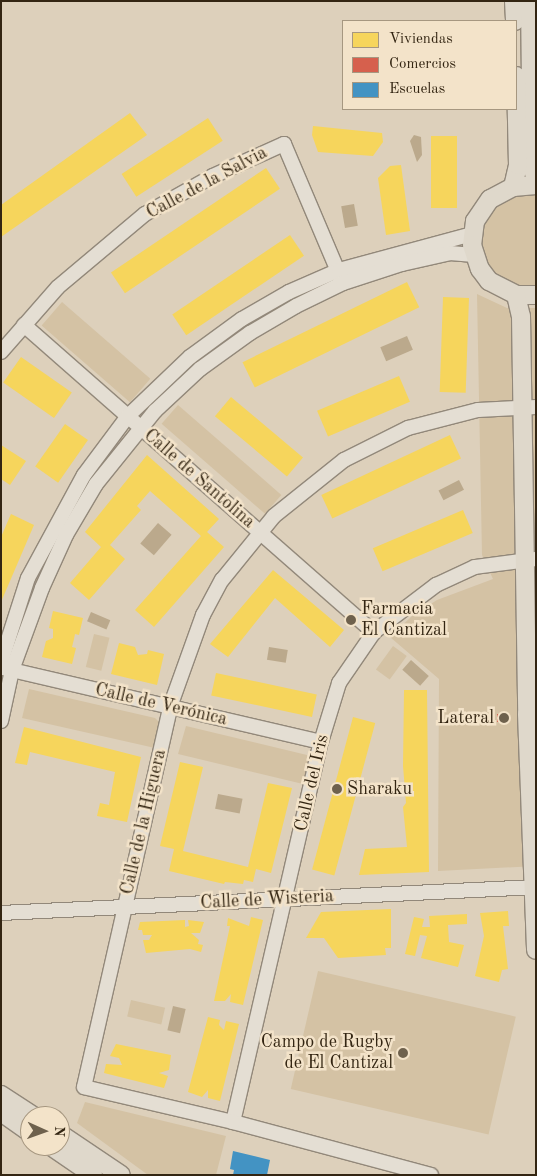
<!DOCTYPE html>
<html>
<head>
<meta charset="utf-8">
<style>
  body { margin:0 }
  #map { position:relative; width:537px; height:1176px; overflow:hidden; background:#ddd0bb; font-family:"Old Standard TT",serif }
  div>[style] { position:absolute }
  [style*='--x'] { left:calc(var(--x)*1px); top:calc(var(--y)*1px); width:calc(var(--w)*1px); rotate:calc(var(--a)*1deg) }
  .green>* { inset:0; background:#d4c2a4; transform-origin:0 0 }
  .water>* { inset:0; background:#bba98c; transform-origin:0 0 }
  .homes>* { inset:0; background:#f6d55c; transform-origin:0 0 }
  .shops>* { inset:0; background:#d6604d; transform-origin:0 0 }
  .schools>* { inset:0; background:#4393c3 }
  .roads { filter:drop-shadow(1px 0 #92887a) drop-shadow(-1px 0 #92887a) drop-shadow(0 1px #92887a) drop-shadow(0 -1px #92887a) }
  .minor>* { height:14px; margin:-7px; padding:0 7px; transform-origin:7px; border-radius:7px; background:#e4ded3 }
  .major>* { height:18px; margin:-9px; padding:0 9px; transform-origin:9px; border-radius:9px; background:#dfd8cb }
  .dots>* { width:14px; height:14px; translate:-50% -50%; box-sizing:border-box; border:2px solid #f3e3c9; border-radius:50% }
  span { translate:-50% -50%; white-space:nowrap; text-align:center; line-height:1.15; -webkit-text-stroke:5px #f3e3c9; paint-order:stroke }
  .street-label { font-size:18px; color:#332512 }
  .poi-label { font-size:18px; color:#332512 }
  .left { translate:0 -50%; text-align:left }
  .right { translate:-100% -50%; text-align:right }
  .frame { position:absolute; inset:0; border:2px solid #332512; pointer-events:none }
  .legend { position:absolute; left:342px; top:20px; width:175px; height:90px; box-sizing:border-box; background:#f3e3c9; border:1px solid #a69780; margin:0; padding:6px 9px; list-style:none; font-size:15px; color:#332512 }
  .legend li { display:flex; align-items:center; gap:10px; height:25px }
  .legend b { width:25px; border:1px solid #a69780 }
  .north { position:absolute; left:20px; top:1106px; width:50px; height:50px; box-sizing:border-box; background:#f3e3c9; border:1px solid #a69780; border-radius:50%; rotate:92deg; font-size:14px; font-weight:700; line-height:20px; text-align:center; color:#332512 }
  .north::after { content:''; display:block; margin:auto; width:18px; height:22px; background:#6e614d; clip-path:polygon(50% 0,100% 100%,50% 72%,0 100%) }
</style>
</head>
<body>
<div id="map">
  <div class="green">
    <div style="clip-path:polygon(536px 190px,536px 289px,504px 285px,481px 260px,479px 225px,499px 198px)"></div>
    <div style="clip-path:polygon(477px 294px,507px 308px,536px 308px,536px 866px,438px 871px,439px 679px,390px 637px,412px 616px,437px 600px,493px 579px,482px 555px)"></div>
    <div style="left:62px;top:302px;width:117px;height:31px;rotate:41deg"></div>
    <div style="left:178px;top:405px;width:137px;height:25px;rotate:41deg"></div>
    <div style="left:94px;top:634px;width:16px;height:34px;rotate:14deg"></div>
    <div style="left:393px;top:646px;width:17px;height:29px;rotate:36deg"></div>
    <div style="clip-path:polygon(29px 689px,155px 718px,160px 723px,155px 748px,22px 718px)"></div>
    <div style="clip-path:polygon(186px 726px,307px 755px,309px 758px,303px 784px,178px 754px)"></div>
    <div style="left:318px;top:971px;width:203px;height:121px;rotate:13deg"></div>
    <div style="left:131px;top:1000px;width:35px;height:17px;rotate:13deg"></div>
    <div style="clip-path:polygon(85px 1102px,226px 1136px,216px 1175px,148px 1175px,77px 1123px)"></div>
  </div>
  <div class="water">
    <div style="clip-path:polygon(414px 135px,421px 137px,422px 155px,417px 162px,410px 141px)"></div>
    <div style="left:354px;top:204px;width:22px;height:13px;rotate:80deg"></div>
    <div style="left:407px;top:336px;width:15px;height:29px;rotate:67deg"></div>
    <div style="left:459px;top:480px;width:11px;height:23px;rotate:63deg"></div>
    <div style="left:158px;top:523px;width:18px;height:27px;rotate:41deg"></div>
    <div style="left:91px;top:612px;width:21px;height:10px;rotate:23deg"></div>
    <div style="left:269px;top:647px;width:19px;height:13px;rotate:9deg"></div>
    <div style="left:411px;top:660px;width:24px;height:13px;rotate:42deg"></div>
    <div style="left:218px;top:794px;width:25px;height:15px;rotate:11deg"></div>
    <div style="left:173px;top:1006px;width:13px;height:25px;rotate:13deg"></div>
  </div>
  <div class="homes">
    <div style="clip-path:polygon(130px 113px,147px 135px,1px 237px,1px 205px)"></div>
    <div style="left:208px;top:118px;width:27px;height:103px;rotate:57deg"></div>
    <div style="clip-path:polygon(313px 126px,382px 133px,383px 142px,373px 156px,318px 152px,312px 135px)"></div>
    <div style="left:457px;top:136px;width:72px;height:26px;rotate:90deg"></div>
    <div style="clip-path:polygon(401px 165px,410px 231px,386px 235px,378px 178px,390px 166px)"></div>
    <div style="left:266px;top:168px;width:25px;height:187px;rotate:56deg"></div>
    <div style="left:290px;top:235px;width:25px;height:142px;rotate:56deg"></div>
    <div style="left:407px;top:282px;width:28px;height:183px;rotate:64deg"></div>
    <div style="left:443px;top:297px;width:26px;height:95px;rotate:2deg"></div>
    <div style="left:21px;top:357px;width:62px;height:31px;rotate:35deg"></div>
    <div style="left:399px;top:376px;width:28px;height:89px;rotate:67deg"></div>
    <div style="left:231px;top:397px;width:94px;height:25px;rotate:40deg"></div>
    <div style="left:65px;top:424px;width:28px;height:52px;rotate:35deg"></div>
    <div style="left:450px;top:435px;width:26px;height:142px;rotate:65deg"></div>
    <div style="clip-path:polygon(1px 445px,26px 461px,10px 485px,1px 479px)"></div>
    <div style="clip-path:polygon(147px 455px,219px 519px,207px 532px,224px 547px,154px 627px,135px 610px,201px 536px,150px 491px,137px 506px,141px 510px,110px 545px,125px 559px,89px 600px,70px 583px,101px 547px,85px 532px)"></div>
    <div style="left:463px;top:510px;width:25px;height:98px;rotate:67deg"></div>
    <div style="clip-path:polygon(11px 514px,34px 525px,1px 602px,1px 537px)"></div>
    <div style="clip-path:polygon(273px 570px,344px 630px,330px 647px,275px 598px,228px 657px,210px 644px)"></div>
    <div style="clip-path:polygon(53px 611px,83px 618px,79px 635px,75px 634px,74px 639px,72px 647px,76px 648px,72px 664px,42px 657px,46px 641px,53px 638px,53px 629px,49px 628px)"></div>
    <div style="clip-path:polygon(119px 643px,135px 647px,138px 655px,147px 654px,148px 650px,164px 654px,157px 685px,111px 674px)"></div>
    <div style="left:216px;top:673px;width:103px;height:23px;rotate:12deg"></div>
    <div style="clip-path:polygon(404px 690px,427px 690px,429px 872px,359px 875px,365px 849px,407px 847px,403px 807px,406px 803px,403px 766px)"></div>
    <div style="left:353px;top:717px;width:23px;height:158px;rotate:15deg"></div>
    <div style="clip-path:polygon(24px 727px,141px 757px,127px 822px,97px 816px,100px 803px,109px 805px,115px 772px,30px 752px,27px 765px,15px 763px)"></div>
    <div style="clip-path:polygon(180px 762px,203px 767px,183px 851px,248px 867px,268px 783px,292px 788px,271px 873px,256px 869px,253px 882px,244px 880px,243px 884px,225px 882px,224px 884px,169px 871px,174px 849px,160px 846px)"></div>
    <div style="clip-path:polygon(391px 909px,391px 948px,385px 948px,386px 955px,338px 958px,324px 938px,306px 938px,321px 912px)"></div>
    <div style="clip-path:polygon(508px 911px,509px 926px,503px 926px,508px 969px,502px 970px,499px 982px,475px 976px,484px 936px,480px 913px)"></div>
    <div style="clip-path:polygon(467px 914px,467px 924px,448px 925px,449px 942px,464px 945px,458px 967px,421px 958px,427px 936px,420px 935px,415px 956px,405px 954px,414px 917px,424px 919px,422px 927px,430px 927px,429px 916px)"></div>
    <div style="clip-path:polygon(251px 917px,263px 920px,243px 1005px,230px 1002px,231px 994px,225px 1001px,214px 1001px,230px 926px,227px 926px,228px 918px,249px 926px)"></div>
    <div style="clip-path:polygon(185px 920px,185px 927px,189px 926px,188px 920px,204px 922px,200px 933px,191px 933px,199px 940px,198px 944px,203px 945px,201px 952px,190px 949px,146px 953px,143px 940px,149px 940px,152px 935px,143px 935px,142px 930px,138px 930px,140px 922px)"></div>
    <div style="clip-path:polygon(208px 1017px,220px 1020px,219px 1025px,224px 1030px,226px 1021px,239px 1024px,220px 1101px,208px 1098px,208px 1090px,202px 1097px,188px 1092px)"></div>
    <div style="clip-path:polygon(116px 1044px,171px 1055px,169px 1070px,159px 1073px,168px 1076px,164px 1088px,104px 1073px,106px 1064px,122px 1065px,119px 1058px,110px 1056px)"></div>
  </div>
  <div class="shops">
    <div style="left:497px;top:714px;width:13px;height:8px"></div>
  </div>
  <div class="schools">
    <div style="clip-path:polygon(233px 1151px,270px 1160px,267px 1175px,233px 1175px,234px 1170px,230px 1169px)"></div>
  </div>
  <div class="roads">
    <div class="minor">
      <div style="--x:24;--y:325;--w:466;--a:41.3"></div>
      <div style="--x:1;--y:352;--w:86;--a:-48.8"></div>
      <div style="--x:58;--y:287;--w:114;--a:-40"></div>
      <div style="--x:145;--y:214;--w:78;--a:-29.2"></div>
      <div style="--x:213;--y:176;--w:78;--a:-24.3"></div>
      <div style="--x:284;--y:144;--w:146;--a:67"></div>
      <div style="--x:1;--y:662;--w:88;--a:-72.2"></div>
      <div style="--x:28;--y:578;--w:117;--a:-61.5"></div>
      <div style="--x:84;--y:475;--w:74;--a:-53.3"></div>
      <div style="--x:128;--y:416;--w:86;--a:-43.6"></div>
      <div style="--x:190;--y:357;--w:64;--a:-36.2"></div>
      <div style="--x:242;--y:319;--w:54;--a:-29.9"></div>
      <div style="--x:289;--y:292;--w:55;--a:-23.7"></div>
      <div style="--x:339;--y:270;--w:138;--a:-15.1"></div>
      <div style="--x:3;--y:668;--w:326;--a:13.1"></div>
      <div style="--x:1;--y:721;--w:52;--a:-77.8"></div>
      <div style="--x:12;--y:670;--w:87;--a:-69.9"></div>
      <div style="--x:42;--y:588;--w:58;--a:-65.6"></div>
      <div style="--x:66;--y:535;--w:59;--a:-59.5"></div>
      <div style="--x:96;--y:484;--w:94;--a:-51.1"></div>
      <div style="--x:155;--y:411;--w:62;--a:-43"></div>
      <div style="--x:200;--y:369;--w:62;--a:-35.8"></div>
      <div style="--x:250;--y:333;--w:53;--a:-30.4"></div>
      <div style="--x:296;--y:306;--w:52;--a:-26.1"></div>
      <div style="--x:343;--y:283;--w:62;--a:-17.9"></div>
      <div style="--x:402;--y:264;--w:49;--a:-12.9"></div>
      <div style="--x:450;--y:253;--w:24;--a:5"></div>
      <div style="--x:1;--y:913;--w:536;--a:-2.78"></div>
      <div style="--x:233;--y:1122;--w:390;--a:-77"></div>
      <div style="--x:321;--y:742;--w:62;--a:-73"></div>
      <div style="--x:339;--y:683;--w:62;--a:-55.5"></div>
      <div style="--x:374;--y:632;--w:78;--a:-37.2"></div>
      <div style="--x:436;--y:585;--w:43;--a:-24.8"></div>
      <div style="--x:475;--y:567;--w:62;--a:-7.5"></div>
      <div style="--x:431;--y:1175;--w:205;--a:-165"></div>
      <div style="--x:233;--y:1122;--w:153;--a:-166.8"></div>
      <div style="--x:84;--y:1087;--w:390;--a:-77.2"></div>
      <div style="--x:170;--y:707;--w:98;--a:-70.3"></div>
      <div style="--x:203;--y:615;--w:40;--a:-62"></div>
      <div style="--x:222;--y:580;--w:82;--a:-50.9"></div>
      <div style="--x:274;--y:516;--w:90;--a:-38.7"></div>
      <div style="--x:344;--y:460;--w:72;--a:-26.6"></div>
      <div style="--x:408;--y:428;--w:72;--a:-14.4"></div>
      <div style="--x:478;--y:410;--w:58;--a:-3"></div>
    </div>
    <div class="major">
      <div style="--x:514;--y:1;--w:20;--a:87"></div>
      <div style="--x:530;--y:1;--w:164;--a:89.3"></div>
      <div style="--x:532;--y:165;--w:16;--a:76"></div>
      <div style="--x:536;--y:185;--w:23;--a:175"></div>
      <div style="--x:513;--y:187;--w:26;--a:152"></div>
      <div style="--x:490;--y:199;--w:27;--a:124"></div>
      <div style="--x:475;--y:221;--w:24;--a:97"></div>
      <div style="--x:472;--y:245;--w:25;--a:72"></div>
      <div style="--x:480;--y:269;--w:15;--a:53"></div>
      <div style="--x:489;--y:281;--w:30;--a:27"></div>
      <div style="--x:516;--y:295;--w:20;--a:0"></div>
      <div style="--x:513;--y:187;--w:23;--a:-77"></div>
      <div style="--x:518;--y:165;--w:89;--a:-91.3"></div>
      <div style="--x:516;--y:295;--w:22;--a:77"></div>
      <div style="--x:521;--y:316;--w:398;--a:89.1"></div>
      <div style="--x:527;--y:714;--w:236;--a:87.8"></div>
      <div style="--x:1;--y:1095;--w:38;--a:33"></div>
      <div style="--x:1;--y:1112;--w:35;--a:35"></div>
      <div style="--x:60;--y:1134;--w:73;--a:33.9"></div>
      <div style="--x:51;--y:1146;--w:51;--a:34.6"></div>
    </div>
  </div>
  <div class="dots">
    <div style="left:351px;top:620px;background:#6e614d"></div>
    <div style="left:504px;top:718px;background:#6e614d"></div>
    <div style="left:337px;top:789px;background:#6e614d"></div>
    <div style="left:403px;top:1053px;background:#6e614d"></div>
  </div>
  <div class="street-label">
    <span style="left:207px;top:183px;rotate:-28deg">Calle de la Salvia</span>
    <span style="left:199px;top:479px;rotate:41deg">Calle de Santolina</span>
    <span style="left:161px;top:705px;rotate:13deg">Calle de Verónica</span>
    <span style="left:312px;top:783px;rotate:-77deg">Calle del Iris</span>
    <span style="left:144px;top:822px;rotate:-77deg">Calle de la Higuera</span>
    <span style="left:267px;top:900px;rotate:-3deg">Calle de Wisteria</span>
  </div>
  <div class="poi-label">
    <span class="left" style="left:361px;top:620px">Farmacia<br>El Cantizal</span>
    <span class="right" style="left:494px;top:718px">Lateral</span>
    <span class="left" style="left:347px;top:789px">Sharaku</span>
    <span class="right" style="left:393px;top:1053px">Campo de Rugby<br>de El Cantizal</span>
  </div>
  <div class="frame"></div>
  <ul class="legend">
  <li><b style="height:14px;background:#f6d55c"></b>Viviendas</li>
  <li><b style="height:14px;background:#d6604d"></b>Comercios</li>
  <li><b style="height:14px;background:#4393c3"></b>Escuelas</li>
  </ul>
  <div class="north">N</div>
</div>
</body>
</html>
